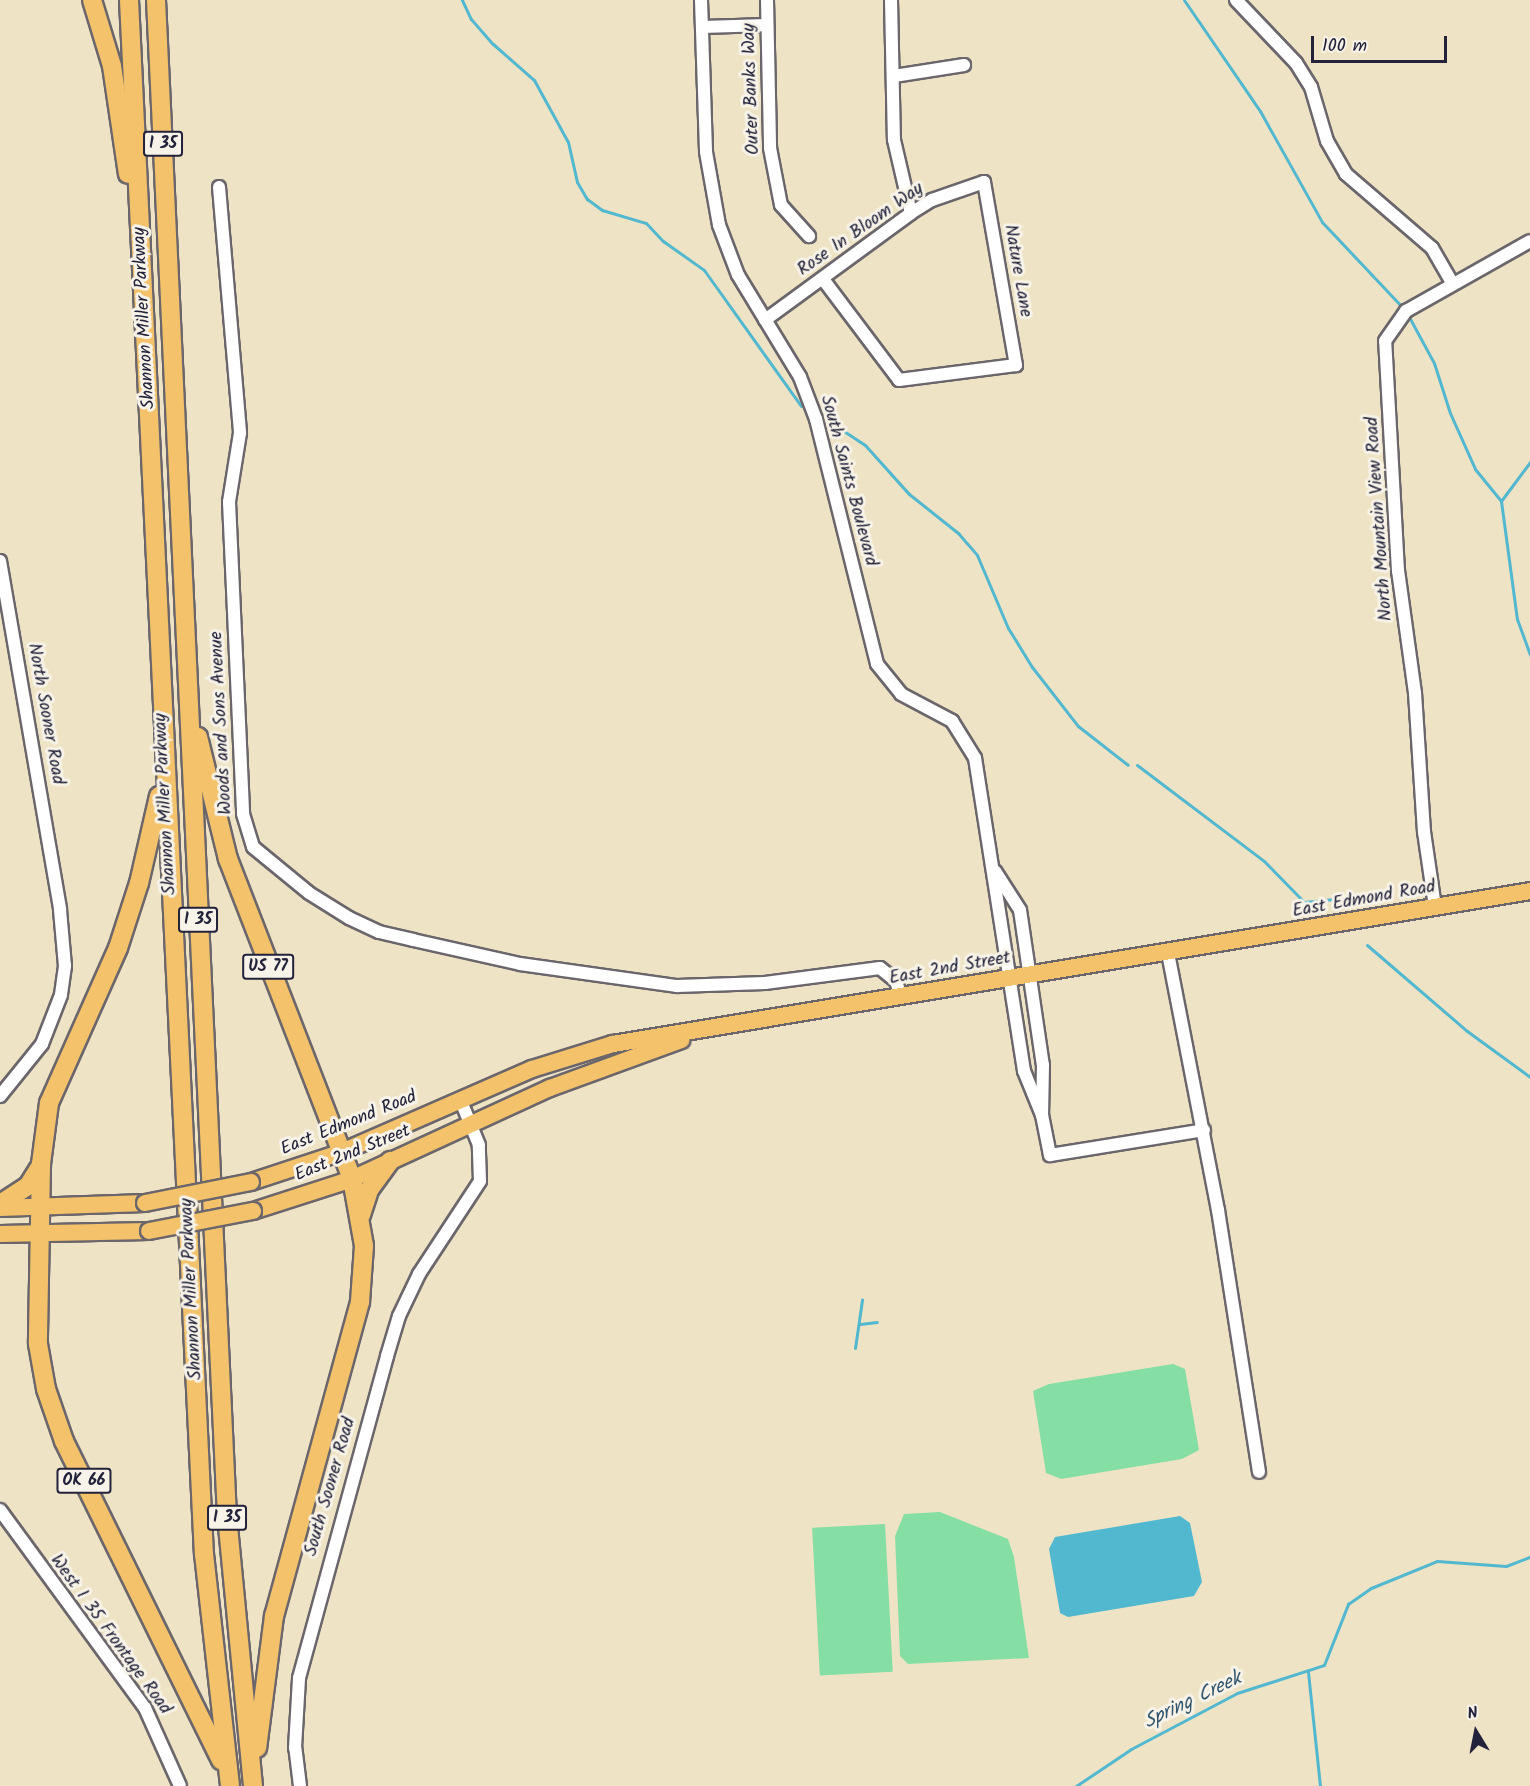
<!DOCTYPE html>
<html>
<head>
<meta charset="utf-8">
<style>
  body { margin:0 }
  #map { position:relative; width:1530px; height:1786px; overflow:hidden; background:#efe3c5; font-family:Kalam,sans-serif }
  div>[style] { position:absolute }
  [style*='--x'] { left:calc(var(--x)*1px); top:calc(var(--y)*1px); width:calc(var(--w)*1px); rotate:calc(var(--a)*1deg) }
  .green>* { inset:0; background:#85dfa5; transform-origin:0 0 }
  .water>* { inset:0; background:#52b8d0 }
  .stream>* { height:3px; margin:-1.5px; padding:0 1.5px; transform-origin:1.5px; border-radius:1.5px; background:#52b8d0 }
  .roads { filter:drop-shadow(2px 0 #6a666b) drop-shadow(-2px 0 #6a666b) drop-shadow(0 2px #6a666b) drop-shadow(0 -2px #6a666b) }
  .minor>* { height:12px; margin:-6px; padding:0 6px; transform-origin:6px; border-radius:6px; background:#fff }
  .major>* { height:16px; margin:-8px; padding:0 8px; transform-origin:8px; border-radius:8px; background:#f4c26a }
  .highway>* { height:18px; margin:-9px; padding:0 9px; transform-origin:9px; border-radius:9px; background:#f4c26a }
  .bridges { filter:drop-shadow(2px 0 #6a666b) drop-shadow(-2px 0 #6a666b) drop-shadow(0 2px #6a666b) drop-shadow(0 -2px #6a666b) }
  .major-bridge>* { height:16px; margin:-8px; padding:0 8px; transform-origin:8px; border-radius:8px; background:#f4c26a }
  span { translate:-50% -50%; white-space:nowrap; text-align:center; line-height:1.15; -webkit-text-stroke:6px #f7f3e8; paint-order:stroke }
  .shield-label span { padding:2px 4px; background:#f7f3e8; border:2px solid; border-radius:4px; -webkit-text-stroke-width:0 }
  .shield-label { font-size:16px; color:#22223b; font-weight:700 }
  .street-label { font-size:18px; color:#22223b }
  .water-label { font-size:20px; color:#33566f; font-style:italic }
  .north { position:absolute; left:1446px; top:1702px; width:60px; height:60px; -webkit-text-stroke:4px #f7f3e8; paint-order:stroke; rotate:350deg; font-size:16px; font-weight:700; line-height:24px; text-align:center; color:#22223b }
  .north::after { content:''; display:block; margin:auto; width:21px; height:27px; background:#22223b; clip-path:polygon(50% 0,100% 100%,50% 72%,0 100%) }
  .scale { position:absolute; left:1311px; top:36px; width:136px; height:27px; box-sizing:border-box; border:3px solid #22223b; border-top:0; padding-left:8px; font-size:18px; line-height:21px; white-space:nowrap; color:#22223b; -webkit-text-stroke:4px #f7f3e8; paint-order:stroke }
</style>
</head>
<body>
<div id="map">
  <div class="green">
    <div style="clip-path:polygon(1173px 1364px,1185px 1369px,1199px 1450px,1182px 1459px,1061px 1479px,1046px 1473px,1033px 1391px,1049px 1384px)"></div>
    <div style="clip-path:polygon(940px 1512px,1008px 1539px,1014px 1557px,1029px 1658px,908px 1664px,900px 1656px,895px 1536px,904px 1514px)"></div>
    <div style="left:885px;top:1524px;width:148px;height:73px;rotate:87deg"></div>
  </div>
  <div class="water">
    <div style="clip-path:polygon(1180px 1516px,1190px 1523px,1202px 1582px,1194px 1596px,1068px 1617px,1060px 1613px,1049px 1549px,1055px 1537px)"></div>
  </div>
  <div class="stream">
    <div style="--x:462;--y:0;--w:21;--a:65"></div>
    <div style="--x:471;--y:19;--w:33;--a:49"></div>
    <div style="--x:493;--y:44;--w:55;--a:41.3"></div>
    <div style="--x:534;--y:80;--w:71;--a:61.3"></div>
    <div style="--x:568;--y:142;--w:41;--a:77.3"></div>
    <div style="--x:577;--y:182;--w:20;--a:60"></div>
    <div style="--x:587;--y:199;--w:19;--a:36"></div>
    <div style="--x:602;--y:210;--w:46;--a:16.5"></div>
    <div style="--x:646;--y:223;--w:25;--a:47"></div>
    <div style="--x:663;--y:241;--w:50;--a:35.3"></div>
    <div style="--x:704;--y:270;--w:167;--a:54.5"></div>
    <div style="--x:1184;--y:0;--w:135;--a:55.6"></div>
    <div style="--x:1260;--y:111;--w:127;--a:60.8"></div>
    <div style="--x:1322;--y:222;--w:121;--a:46.7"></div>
    <div style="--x:1408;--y:315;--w:55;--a:61.6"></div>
    <div style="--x:1434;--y:363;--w:52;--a:72.3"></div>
    <div style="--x:1450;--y:413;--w:61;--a:65.9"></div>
    <div style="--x:1475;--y:469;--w:41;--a:50.9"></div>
    <div style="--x:1501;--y:501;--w:119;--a:82.3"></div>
    <div style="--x:1517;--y:619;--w:38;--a:70"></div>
    <div style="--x:827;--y:420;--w:45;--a:33.3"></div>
    <div style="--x:865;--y:445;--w:66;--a:48.1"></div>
    <div style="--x:909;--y:494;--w:63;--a:38.5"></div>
    <div style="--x:958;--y:533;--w:29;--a:49"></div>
    <div style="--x:977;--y:555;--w:79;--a:67"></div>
    <div style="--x:1008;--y:628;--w:46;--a:58.4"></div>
    <div style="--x:1032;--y:667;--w:75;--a:52.1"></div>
    <div style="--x:1078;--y:726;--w:63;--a:38"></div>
    <div style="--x:1501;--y:501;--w:49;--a:-53.4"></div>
    <div style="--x:1137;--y:765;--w:159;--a:37.1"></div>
    <div style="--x:1264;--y:861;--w:57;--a:45.7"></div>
    <div style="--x:1304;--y:902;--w:51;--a:-5.6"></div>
    <div style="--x:1355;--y:897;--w:7;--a:63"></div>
    <div style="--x:1367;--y:945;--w:132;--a:40.7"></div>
    <div style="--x:1467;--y:1031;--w:78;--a:36.1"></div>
    <div style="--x:860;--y:1324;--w:17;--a:-7"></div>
    <div style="--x:855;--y:1348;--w:49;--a:-81.7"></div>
    <div style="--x:1308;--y:1672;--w:115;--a:84"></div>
    <div style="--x:1076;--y:1786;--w:66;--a:-33.9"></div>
    <div style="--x:1131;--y:1749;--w:120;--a:-27.8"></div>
    <div style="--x:1237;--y:1693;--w:91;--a:-17.8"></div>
    <div style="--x:1324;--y:1665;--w:66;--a:-68.5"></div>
    <div style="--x:1348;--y:1604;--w:28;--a:-35"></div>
    <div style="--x:1371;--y:1588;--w:71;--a:-22.2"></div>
    <div style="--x:1437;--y:1561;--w:69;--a:4.1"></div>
    <div style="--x:1506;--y:1566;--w:26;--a:-21"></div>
  </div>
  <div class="roads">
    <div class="minor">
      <div style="--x:701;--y:0;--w:152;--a:88.1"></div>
      <div style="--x:706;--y:152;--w:74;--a:79.9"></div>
      <div style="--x:719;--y:225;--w:53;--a:69.2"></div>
      <div style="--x:738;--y:275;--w:119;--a:58.7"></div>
      <div style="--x:800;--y:377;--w:45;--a:69.1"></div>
      <div style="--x:816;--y:419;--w:252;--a:76"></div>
      <div style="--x:877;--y:664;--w:38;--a:51"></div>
      <div style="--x:901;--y:694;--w:58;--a:27.9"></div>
      <div style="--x:952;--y:721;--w:44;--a:58.1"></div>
      <div style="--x:975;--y:758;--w:317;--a:81.1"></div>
      <div style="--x:1024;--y:1071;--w:48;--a:67.8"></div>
      <div style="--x:767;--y:0;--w:148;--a:88.8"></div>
      <div style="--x:770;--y:148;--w:58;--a:79.1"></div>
      <div style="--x:781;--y:205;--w:42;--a:47.9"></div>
      <div style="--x:891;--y:0;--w:140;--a:88.8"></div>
      <div style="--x:894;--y:140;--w:75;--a:76.9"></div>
      <div style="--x:1236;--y:0;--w:87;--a:46.4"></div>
      <div style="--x:1296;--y:63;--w:28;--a:58"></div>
      <div style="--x:1311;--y:87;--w:56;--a:73.5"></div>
      <div style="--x:1327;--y:141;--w:38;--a:60"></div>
      <div style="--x:1346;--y:174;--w:113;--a:40.7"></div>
      <div style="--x:1432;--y:248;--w:39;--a:60"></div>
      <div style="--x:702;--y:27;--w:65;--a:-1.8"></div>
      <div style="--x:894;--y:76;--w:71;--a:-8.9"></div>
      <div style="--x:219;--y:187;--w:247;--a:85.1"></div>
      <div style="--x:240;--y:433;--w:70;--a:99.1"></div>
      <div style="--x:229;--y:502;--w:312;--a:87.4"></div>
      <div style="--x:243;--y:814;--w:34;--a:73"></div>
      <div style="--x:253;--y:847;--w:72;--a:39.4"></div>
      <div style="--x:309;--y:893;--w:47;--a:32"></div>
      <div style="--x:349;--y:918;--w:33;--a:25"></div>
      <div style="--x:379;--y:932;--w:35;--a:13"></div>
      <div style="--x:413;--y:940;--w:110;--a:12.6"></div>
      <div style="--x:520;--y:964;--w:159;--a:8"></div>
      <div style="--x:677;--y:986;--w:88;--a:-2"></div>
      <div style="--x:765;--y:983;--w:116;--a:-7.4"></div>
      <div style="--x:880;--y:968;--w:21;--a:39"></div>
      <div style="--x:896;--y:981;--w:17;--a:73"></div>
      <div style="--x:765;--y:320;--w:181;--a:-36.2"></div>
      <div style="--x:911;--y:213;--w:25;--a:-32"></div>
      <div style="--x:932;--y:200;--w:55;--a:-19.1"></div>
      <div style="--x:984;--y:182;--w:186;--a:80.1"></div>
      <div style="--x:1016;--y:365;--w:118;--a:172.7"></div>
      <div style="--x:899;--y:380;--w:126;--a:-127"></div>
      <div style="--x:0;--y:561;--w:354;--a:80.2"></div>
      <div style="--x:60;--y:910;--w:56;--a:84.9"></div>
      <div style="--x:65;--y:966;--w:29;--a:98"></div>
      <div style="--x:61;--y:995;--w:53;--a:111.2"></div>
      <div style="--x:42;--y:1044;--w:67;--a:128.9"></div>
      <div style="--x:995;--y:871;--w:46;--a:57.3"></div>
      <div style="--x:1020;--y:910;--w:157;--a:81.6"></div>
      <div style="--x:1043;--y:1065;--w:50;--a:91.1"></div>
      <div style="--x:1042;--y:1115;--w:41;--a:78.7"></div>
      <div style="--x:1050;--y:1155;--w:156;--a:-9.2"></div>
      <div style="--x:1435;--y:907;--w:76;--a:-98.3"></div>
      <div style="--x:1424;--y:832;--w:139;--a:-93.7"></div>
      <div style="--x:1415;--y:693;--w:123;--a:-97.9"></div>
      <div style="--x:1398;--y:571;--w:230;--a:-93.2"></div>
      <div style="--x:1385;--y:341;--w:37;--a:-55"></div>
      <div style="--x:1406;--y:311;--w:142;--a:-29.4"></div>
      <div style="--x:1168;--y:953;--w:262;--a:79"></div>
      <div style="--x:1218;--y:1210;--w:265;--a:81.1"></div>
      <div style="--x:0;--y:1510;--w:245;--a:53.8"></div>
      <div style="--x:145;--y:1708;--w:85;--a:65.8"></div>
      <div style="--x:300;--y:1786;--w:38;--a:-97"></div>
      <div style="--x:295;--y:1748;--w:70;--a:-86.7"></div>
      <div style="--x:299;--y:1678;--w:334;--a:-74.7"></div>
      <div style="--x:387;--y:1356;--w:42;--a:-73.3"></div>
      <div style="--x:399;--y:1316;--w:47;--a:-64.5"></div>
      <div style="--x:419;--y:1274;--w:111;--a:-56.7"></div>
      <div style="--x:480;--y:1181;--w:36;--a:-92"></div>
      <div style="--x:479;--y:1145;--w:50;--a:-112.4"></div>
    </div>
    <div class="major">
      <div style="--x:251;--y:1182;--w:96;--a:-18.2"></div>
      <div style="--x:342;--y:1152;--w:207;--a:-23.6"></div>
      <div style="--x:532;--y:1069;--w:85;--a:-17.2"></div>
      <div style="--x:613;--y:1044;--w:930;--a:-9.47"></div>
      <div style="--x:0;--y:1208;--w:145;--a:-2"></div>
      <div style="--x:253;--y:1211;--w:104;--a:-17.9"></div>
      <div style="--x:352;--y:1179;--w:218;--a:-24.7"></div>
      <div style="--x:550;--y:1088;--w:140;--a:-20.1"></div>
      <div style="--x:0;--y:1234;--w:149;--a:-1.2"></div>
    </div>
    <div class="highway">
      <div style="--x:92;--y:0;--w:69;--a:73.1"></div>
      <div style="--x:112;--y:66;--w:109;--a:81.6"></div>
      <div style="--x:129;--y:0;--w:1556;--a:87.24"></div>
      <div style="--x:204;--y:1554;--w:233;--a:83.6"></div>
      <div style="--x:156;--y:0;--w:1518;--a:87.32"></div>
      <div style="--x:227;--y:1516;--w:271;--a:84.5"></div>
      <div style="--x:198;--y:737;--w:126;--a:76.2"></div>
      <div style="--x:228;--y:859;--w:343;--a:68.8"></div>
      <div style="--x:352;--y:1179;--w:68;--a:79.8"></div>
      <div style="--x:364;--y:1246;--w:56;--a:94.1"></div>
      <div style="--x:360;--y:1302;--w:326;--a:105.3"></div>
      <div style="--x:274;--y:1616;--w:133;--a:97.3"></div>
      <div style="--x:159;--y:796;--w:89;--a:102.9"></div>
      <div style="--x:139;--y:883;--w:68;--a:107.9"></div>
      <div style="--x:118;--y:948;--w:170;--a:114"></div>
      <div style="--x:49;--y:1103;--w:62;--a:97.5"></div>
      <div style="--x:41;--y:1164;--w:180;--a:91"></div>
      <div style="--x:38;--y:1344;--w:46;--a:79.9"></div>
      <div style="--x:46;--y:1389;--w:55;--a:70.9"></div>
      <div style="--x:64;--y:1441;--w:356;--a:63.8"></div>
      <div style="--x:0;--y:1204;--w:33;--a:-33"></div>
      <div style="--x:28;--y:1186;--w:25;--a:-58"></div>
      <div style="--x:361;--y:1215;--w:26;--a:-72"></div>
      <div style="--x:369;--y:1190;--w:36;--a:-54"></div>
    </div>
  </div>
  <div class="bridges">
    <div class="major-bridge">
      <div style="--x:145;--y:1203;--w:108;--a:-11.2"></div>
      <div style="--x:149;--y:1231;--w:106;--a:-10.9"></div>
    </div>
  </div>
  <div class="shield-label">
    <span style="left:163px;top:144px">I 35</span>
    <span style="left:198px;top:920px">I 35</span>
    <span style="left:268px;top:967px">US 77</span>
    <span style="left:84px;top:1481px">OK 66</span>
    <span style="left:227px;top:1518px">I 35</span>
  </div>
  <div class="street-label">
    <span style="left:752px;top:89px;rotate:-92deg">Outer Banks Way</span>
    <span style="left:861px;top:230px;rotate:-35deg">Rose In Bloom Way</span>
    <span style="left:1017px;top:271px;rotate:80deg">Nature Lane</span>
    <span style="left:145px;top:318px;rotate:-93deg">Shannon Miller Parkway</span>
    <span style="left:848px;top:481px;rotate:75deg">South Saints Boulevard</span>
    <span style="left:1380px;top:519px;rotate:-94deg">North Mountain View Road</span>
    <span style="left:45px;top:714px;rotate:80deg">North Sooner Road</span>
    <span style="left:222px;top:723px;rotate:-93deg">Woods and Sons Avenue</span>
    <span style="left:166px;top:804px;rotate:-93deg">Shannon Miller Parkway</span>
    <span style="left:1364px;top:900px;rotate:-10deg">East Edmond Road</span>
    <span style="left:950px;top:969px;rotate:-10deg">East 2nd Street</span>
    <span style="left:349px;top:1124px;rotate:-22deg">East Edmond Road</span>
    <span style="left:353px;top:1154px;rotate:-22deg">East 2nd Street</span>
    <span style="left:192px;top:1289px;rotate:-93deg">Shannon Miller Parkway</span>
    <span style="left:331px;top:1487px;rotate:-74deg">South Sooner Road</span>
    <span style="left:110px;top:1635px;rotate:54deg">West I 35 Frontage Road</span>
  </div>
  <div class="water-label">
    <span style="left:1193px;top:1701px;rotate:-26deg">Spring Creek</span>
  </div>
  <div class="north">N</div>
  <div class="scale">100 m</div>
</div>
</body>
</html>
